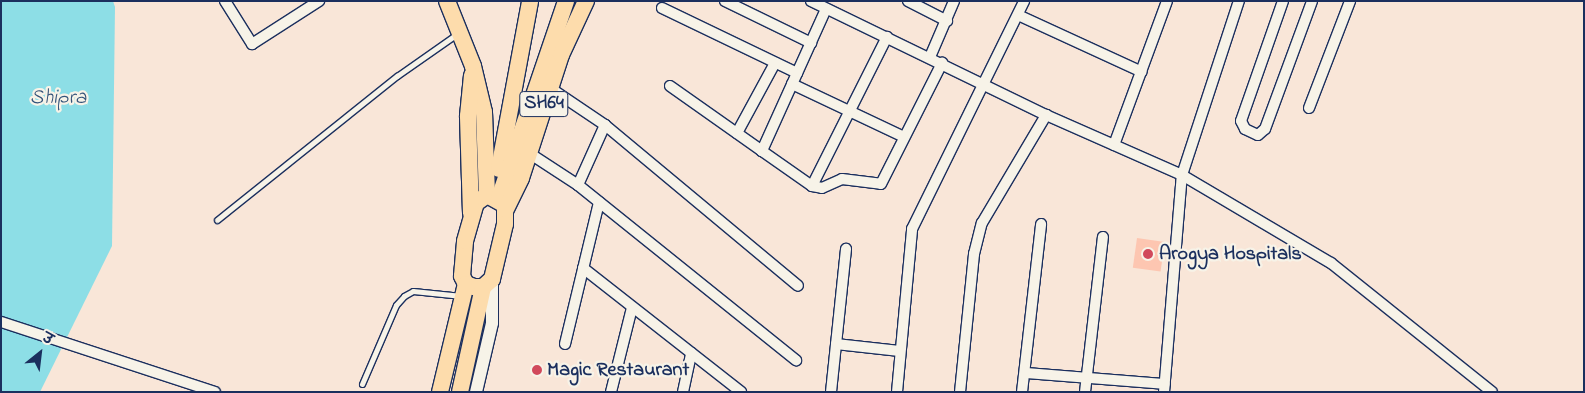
<!DOCTYPE html>
<html>
<head>
<meta charset="utf-8">
<style>
  body { margin:0 }
  #map { position:relative; width:1585px; height:393px; overflow:hidden; background:#f9e6d8; font-family:"Indie Flower","Playpen Sans Deva",sans-serif }
  div>[style] { position:absolute }
  [style*='--x'] { left:calc(var(--x)*1px); top:calc(var(--y)*1px); width:calc(var(--w)*1px); rotate:calc(var(--a)*1deg) }
  .water>* { inset:0; background:#8ddee6 }
  .building>* { inset:0; background:#fdc6b1; transform-origin:0 0 }
  .roads { filter:drop-shadow(1px 0 #1b2f5e) drop-shadow(-1px 0 #1b2f5e) drop-shadow(0 1px #1b2f5e) drop-shadow(0 -1px #1b2f5e) }
  .service>* { height:5px; margin:-2.5px; padding:0 2.5px; transform-origin:2.5px; border-radius:2.5px; background:#f7f3e8 }
  .minor>* { height:10px; margin:-5px; padding:0 5px; transform-origin:5px; border-radius:5px; background:#f7f3e8 }
  .tertiary>* { height:12px; margin:-6px; padding:0 6px; transform-origin:6px; border-radius:6px; background:#f7f3e8 }
  .primary>* { height:16px; margin:-8px; padding:0 8px; transform-origin:8px; border-radius:8px; background:#fddcac }
  .dots>* { width:14px; height:14px; translate:-50% -50%; box-sizing:border-box; border:2px solid #f7f3e8; border-radius:50% }
  span { translate:-50% -50%; white-space:nowrap; text-align:center; line-height:1.15; -webkit-text-stroke:4.5px #f7f3e8; paint-order:stroke }
  .shield-label span { padding:1px 4px; background:#f7f3e8; border:1px solid; border-radius:4px; -webkit-text-stroke-width:0 }
  .shield-label { font-size:19px; color:#1b2f5e; font-weight:700 }
  .poi-label { font-size:20px; color:#1b2f5e; font-weight:700 }
  .left { translate:0 -50%; text-align:left }
  .water-label { font-size:21px; color:#325279; font-style:italic }
  .frame { position:absolute; inset:0; border:2px solid #1b2f5e; pointer-events:none }
  .north { position:absolute; left:15px; top:328px; width:50px; height:50px; -webkit-text-stroke:4px #f7f3e8; paint-order:stroke; rotate:29deg; font-size:14px; font-weight:700; line-height:20px; text-align:center; color:#1b2f5e }
  .north::after { content:''; display:block; margin:auto; width:18px; height:22px; background:#1b2f5e; clip-path:polygon(50% 0,100% 100%,50% 72%,0 100%) }
</style>
</head>
<body>
<div id="map">
  <div class="water">
    <div style="clip-path:polygon(1px 1px,113px 1px,115px 7px,112px 246px,40px 392px,1px 392px)"></div>
  </div>
  <div class="building">
    <div style="left:1137px;top:238px;width:28px;height:30px;rotate:8deg"></div>
  </div>
  <div class="roads">
    <div class="service">
      <div style="--x:217;--y:220;--w:231;--a:-38.7"></div>
      <div style="--x:397;--y:76;--w:73;--a:-35"></div>
      <div style="--x:362;--y:384;--w:86;--a:-66.7"></div>
      <div style="--x:396;--y:305;--w:12;--a:-48"></div>
      <div style="--x:404;--y:296;--w:10;--a:-29"></div>
      <div style="--x:413;--y:291;--w:49;--a:5.8"></div>
    </div>
    <div class="minor">
      <div style="--x:225;--y:1;--w:51;--a:57.9"></div>
      <div style="--x:252;--y:44;--w:80;--a:-32.7"></div>
      <div style="--x:725;--y:1;--w:96;--a:26"></div>
      <div style="--x:811;--y:1;--w:261;--a:25.9"></div>
      <div style="--x:1046;--y:115;--w:149;--a:23.8"></div>
      <div style="--x:1182;--y:175;--w:173;--a:30.6"></div>
      <div style="--x:1331;--y:263;--w:206;--a:38.7"></div>
      <div style="--x:908;--y:1;--w:44;--a:27.1"></div>
      <div style="--x:1283;--y:1;--w:127;--a:109.3"></div>
      <div style="--x:1241;--y:121;--w:9;--a:63"></div>
      <div style="--x:1245;--y:129;--w:14;--a:25"></div>
      <div style="--x:1258;--y:135;--w:9;--a:-41"></div>
      <div style="--x:1265;--y:129;--w:136;--a:-69.8"></div>
      <div style="--x:662;--y:8;--w:150;--a:25.7"></div>
      <div style="--x:826;--y:9;--w:156;--a:114.3"></div>
      <div style="--x:762;--y:151;--w:61;--a:35"></div>
      <div style="--x:812;--y:186;--w:10;--a:11"></div>
      <div style="--x:822;--y:188;--w:22;--a:-24"></div>
      <div style="--x:842;--y:179;--w:39;--a:7"></div>
      <div style="--x:881;--y:184;--w:136;--a:-63.2"></div>
      <div style="--x:1018;--y:15;--w:136;--a:24.7"></div>
      <div style="--x:930;--y:57;--w:61;--a:-66.8"></div>
      <div style="--x:792;--y:84;--w:124;--a:25.3"></div>
      <div style="--x:670;--y:86;--w:113;--a:35.2"></div>
      <div style="--x:550;--y:88;--w:66;--a:33.9"></div>
      <div style="--x:605;--y:125;--w:251;--a:39.8"></div>
      <div style="--x:1309;--y:108;--w:115;--a:-69"></div>
      <div style="--x:737;--y:133;--w:80;--a:-61.5"></div>
      <div style="--x:1114;--y:145;--w:153;--a:-69.8"></div>
      <div style="--x:529;--y:153;--w:59;--a:33.1"></div>
      <div style="--x:578;--y:185;--w:280;--a:38.8"></div>
      <div style="--x:578;--y:185;--w:66;--a:-65.8"></div>
      <div style="--x:812;--y:186;--w:167;--a:-63.3"></div>
      <div style="--x:583;--y:268;--w:201;--a:38.1"></div>
      <div style="--x:1;--y:322;--w:225;--a:18.1"></div>
      <div style="--x:565;--y:344;--w:146;--a:-76.5"></div>
      <div style="--x:836;--y:344;--w:64;--a:6.2"></div>
      <div style="--x:1025;--y:373;--w:140;--a:4.5"></div>
      <div style="--x:611;--y:392;--w:87;--a:-76"></div>
      <div style="--x:683;--y:392;--w:40;--a:-78"></div>
      <div style="--x:831;--y:392;--w:144;--a:-84"></div>
      <div style="--x:897;--y:392;--w:164;--a:-84.7"></div>
      <div style="--x:912;--y:229;--w:254;--a:-63.8"></div>
      <div style="--x:960;--y:392;--w:139;--a:-84.2"></div>
      <div style="--x:974;--y:254;--w:32;--a:-76"></div>
      <div style="--x:982;--y:223;--w:126;--a:-59.3"></div>
      <div style="--x:1022;--y:392;--w:169;--a:-83.5"></div>
      <div style="--x:1085;--y:392;--w:156;--a:-83.4"></div>
      <div style="--x:1164;--y:392;--w:218;--a:-85.3"></div>
      <div style="--x:1182;--y:175;--w:183;--a:-71.9"></div>
    </div>
    <div class="tertiary">
      <div style="--x:476;--y:392;--w:71;--a:-76.9"></div>
      <div style="--x:492;--y:323;--w:44;--a:-90"></div>
    </div>
    <div class="primary">
      <div style="--x:447;--y:1;--w:70;--a:68.2"></div>
      <div style="--x:473;--y:66;--w:47;--a:76.6"></div>
      <div style="--x:484;--y:112;--w:83;--a:87.9"></div>
      <div style="--x:499;--y:169;--w:171;--a:-79.5"></div>
      <div style="--x:487;--y:195;--w:21;--a:29"></div>
      <div style="--x:505;--y:205;--w:19;--a:90"></div>
      <div style="--x:505;--y:224;--w:57;--a:103.3"></div>
      <div style="--x:492;--y:279;--w:12;--a:138"></div>
      <div style="--x:483;--y:287;--w:9;--a:180"></div>
      <div style="--x:474;--y:287;--w:9;--a:-159"></div>
      <div style="--x:466;--y:284;--w:9;--a:-117"></div>
      <div style="--x:462;--y:276;--w:35;--a:-85"></div>
      <div style="--x:465;--y:241;--w:40;--a:-74"></div>
      <div style="--x:476;--y:203;--w:14;--a:-36"></div>
      <div style="--x:499;--y:198;--w:208;--a:-71.2"></div>
      <div style="--x:506;--y:209;--w:34;--a:-64"></div>
      <div style="--x:521;--y:178;--w:129;--a:-72"></div>
      <div style="--x:561;--y:55;--w:60;--a:-65.2"></div>
      <div style="--x:471;--y:213;--w:97;--a:-91.8"></div>
      <div style="--x:468;--y:116;--w:41;--a:-84.4"></div>
      <div style="--x:440;--y:392;--w:111;--a:-76.5"></div>
      <div style="--x:460;--y:392;--w:107;--a:-77.6"></div>
    </div>
  </div>
  <div class="dots">
    <div style="left:1148px;top:254px;background:#d1495b"></div>
    <div style="left:537px;top:370px;background:#d1495b"></div>
  </div>
  <div class="shield-label">
    <span style="left:544px;top:104px">SH64</span>
  </div>
  <div class="poi-label">
    <span class="left" style="left:1159px;top:254px">Arogya Hospitals</span>
    <span class="left" style="left:547px;top:370px">Magic Restaurant</span>
  </div>
  <div class="water-label">
    <span style="left:58px;top:98px">Shipra</span>
  </div>
  <div class="frame"></div>
  <div class="north">उ</div>
</div>
</body>
</html>
